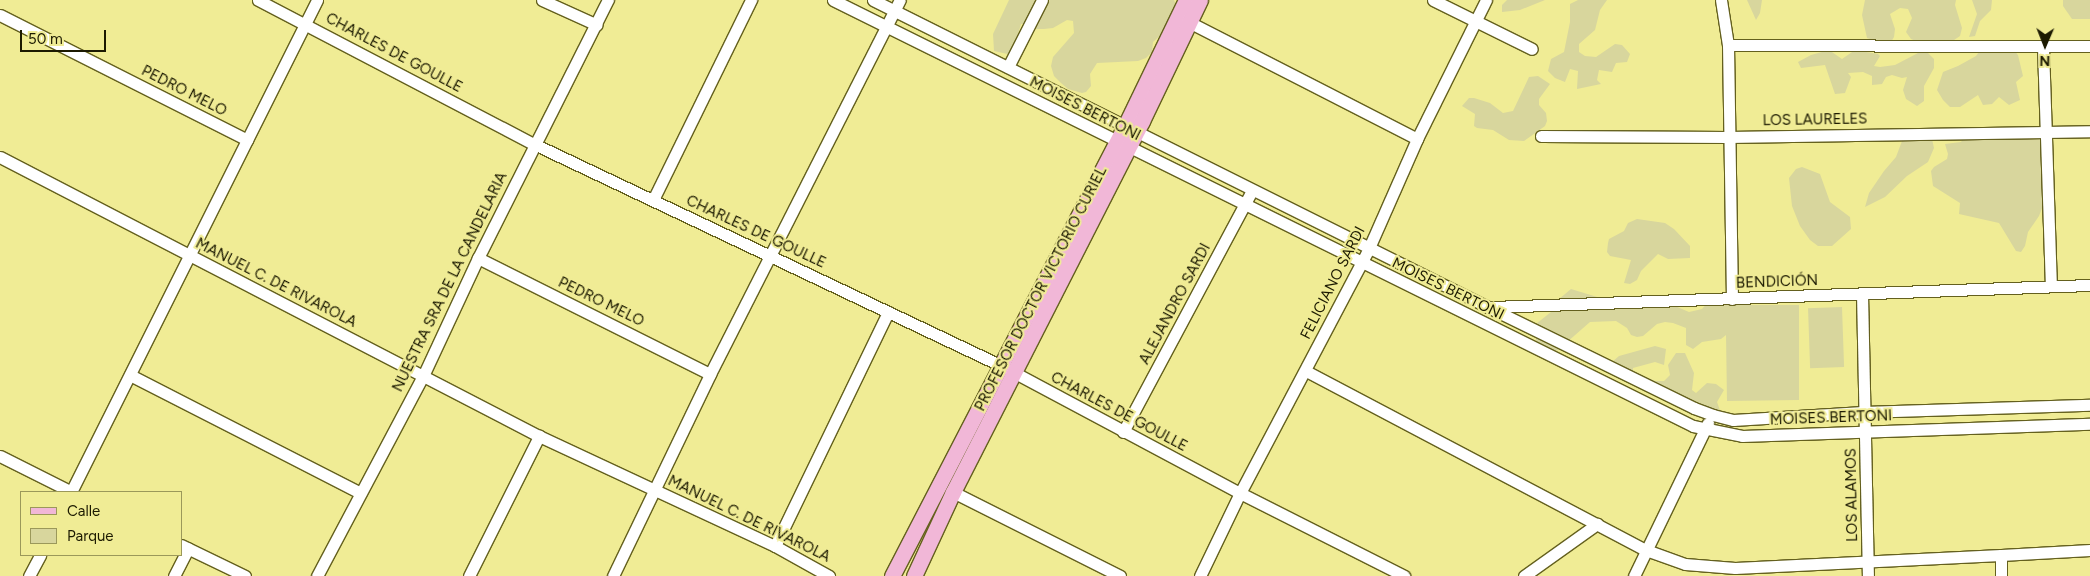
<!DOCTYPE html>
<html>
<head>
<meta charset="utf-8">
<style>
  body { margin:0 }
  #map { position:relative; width:2090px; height:576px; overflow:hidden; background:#f0ec95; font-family:Figtree,sans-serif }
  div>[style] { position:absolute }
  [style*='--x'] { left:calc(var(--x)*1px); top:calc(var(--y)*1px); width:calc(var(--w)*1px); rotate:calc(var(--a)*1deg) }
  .green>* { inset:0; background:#d8d69d; transform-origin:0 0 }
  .roads { filter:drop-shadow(1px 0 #64601e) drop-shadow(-1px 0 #64601e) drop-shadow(0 1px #64601e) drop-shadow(0 -1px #64601e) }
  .minor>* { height:11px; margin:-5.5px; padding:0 5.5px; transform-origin:5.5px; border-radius:5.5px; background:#fff }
  .major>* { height:15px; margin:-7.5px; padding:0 7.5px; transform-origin:7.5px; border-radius:7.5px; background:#f1b7d7 }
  span { translate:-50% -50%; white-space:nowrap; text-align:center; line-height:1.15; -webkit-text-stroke:4px #f0ec95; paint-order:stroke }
  .street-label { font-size:15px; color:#1c1a01 }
  .legend { position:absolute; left:20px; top:491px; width:162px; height:65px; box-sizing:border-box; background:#f0ec95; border:1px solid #9b985a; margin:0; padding:6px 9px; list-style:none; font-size:15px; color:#1c1a01 }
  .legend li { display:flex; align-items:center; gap:10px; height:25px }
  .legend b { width:25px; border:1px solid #9b985a }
  .north { position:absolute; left:2020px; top:20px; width:50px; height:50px; -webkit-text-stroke:4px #f0ec95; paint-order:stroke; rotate:181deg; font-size:14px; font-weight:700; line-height:20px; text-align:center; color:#1c1a01 }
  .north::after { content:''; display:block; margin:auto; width:18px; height:22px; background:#1c1a01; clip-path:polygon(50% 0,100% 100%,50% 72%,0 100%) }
  .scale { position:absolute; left:20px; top:30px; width:86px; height:22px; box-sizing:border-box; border:2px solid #1c1a01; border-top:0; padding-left:6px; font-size:15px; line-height:18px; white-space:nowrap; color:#1c1a01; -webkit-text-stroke:4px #f0ec95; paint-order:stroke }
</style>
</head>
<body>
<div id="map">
  <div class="green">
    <div style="clip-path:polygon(1009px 0,1174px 0,1177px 7px,1161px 35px,1153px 42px,1152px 52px,1146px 58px,1138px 61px,1097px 63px,1090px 74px,1091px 86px,1086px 92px,1082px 93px,1068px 89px,1061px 83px,1054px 76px,1051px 66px,1053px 57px,1074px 33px,1073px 21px,1067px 20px,1053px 28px,1044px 29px,1035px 29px,1027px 24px,1021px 24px,1012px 55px,994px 51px,993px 34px)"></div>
    <div style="clip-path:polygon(1507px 0,1545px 0,1520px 10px,1502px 12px,1502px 5px)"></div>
    <div style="clip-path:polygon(1578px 0,1607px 0,1600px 10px,1595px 30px,1579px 44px,1579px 52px,1585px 56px,1596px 57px,1615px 44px,1622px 45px,1630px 54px,1627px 62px,1616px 63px,1612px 72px,1599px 70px,1597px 80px,1601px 84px,1577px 89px,1578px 71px,1570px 69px,1565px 82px,1555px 78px,1548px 71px,1551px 59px,1564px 52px,1570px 22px,1570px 4px)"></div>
    <div style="clip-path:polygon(1747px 0,1762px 0,1760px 13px,1756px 20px)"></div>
    <div style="clip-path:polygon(1865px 0,1956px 0,1955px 5px,1962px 28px,1960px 36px,1951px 42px,1918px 42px,1911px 39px,1906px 32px,1912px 18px,1908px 9px,1900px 8px,1890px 14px,1895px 29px,1894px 37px,1890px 44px,1875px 41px,1867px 38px,1862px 15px)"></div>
    <div style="clip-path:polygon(1972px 0,1992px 0,1991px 10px,1980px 21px,1975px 36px,1969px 37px,1977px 14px)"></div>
    <div style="clip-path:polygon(2063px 0,2090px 0,2090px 19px,2072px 19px,2063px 6px)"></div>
    <div style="clip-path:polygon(2012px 48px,2018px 55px,2023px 76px,2016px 82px,2020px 100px,2009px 105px,1999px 97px,1992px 104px,1983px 105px,1978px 95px,1960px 107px,1950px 107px,1943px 100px,1937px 90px,1943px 72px,1958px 66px,1976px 56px,1979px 52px,1987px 49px)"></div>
    <div style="clip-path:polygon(1829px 50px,1842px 59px,1855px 50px,1878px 54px,1880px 56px,1874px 66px,1880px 67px,1895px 65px,1918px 53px,1928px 53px,1934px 59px,1934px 68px,1924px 86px,1924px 101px,1917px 106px,1906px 99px,1903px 90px,1907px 77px,1902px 78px,1892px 75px,1886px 77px,1882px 84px,1872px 85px,1872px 76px,1863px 72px,1848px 73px,1851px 77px,1845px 93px,1835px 94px,1825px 65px,1801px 68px,1798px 62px,1811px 55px)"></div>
    <div style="clip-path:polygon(1538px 76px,1550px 84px,1539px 99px,1539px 105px,1546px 113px,1547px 121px,1545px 126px,1524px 141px,1509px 140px,1493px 130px,1477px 128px,1474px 126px,1475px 114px,1462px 106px,1469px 98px,1474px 98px,1490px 103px,1503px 113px,1513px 111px,1529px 77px)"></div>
    <div style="clip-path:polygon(2040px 132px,2050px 145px,2044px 203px,2039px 216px,2028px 232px,2025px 246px,2021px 252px,2016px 251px,1999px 223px,1959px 214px,1960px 203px,1933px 186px,1931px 171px,1934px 167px,1947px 159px,1948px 154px,1945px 144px,1961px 142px,1965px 136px)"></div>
    <div style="clip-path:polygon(1905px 133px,1932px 139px,1934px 148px,1928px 162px,1907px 176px,1885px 197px,1865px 207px,1869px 193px,1884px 171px,1896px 157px)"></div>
    <div style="clip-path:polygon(1802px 167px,1820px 174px,1830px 202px,1850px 217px,1851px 229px,1832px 246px,1818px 246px,1810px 240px,1800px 226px,1792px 206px,1789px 178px,1796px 169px)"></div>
    <div style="clip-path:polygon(1637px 219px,1665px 223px,1674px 229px,1690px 246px,1690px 258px,1668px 259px,1658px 254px,1641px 271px,1637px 280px,1630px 284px,1624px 283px,1631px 260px,1610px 256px,1607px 252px,1608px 243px,1609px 239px,1624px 231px,1628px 223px)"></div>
    <div style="clip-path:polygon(1571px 289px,1607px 300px,1675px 306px,1689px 312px,1702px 309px,1710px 300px,1718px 300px,1726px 305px,1799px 305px,1799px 400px,1727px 401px,1726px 335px,1721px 339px,1702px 342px,1693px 349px,1686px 345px,1686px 328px,1673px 323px,1665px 322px,1657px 324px,1643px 336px,1637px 337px,1631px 335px,1627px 328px,1616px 321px,1590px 322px,1558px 350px,1550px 352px,1541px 349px,1536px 340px,1536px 324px,1556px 308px,1559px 299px)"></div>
    <div style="left:1842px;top:307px;width:60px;height:34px;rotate:88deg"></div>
    <div style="clip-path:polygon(1655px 346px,1666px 349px,1664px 365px,1655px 362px,1633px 368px,1633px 371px,1655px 381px,1664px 381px,1670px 375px,1668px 365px,1676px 353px,1685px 353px,1694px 373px,1692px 390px,1696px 393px,1707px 383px,1716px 384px,1724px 390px,1717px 402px,1722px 416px,1612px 362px,1619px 356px)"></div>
  </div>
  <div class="roads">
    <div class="minor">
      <div style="--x:258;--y:0;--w:311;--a:27.6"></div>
      <div style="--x:534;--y:144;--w:518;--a:25.38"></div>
      <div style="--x:1002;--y:366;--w:270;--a:28.1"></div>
      <div style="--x:1240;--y:493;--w:184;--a:26.8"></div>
      <div style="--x:542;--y:0;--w:60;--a:24.4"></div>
      <div style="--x:833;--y:0;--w:960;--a:26.35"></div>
      <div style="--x:1693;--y:426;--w:50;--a:11.5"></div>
      <div style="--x:1742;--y:436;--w:348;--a:-2"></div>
      <div style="--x:873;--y:0;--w:687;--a:26.53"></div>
      <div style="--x:1488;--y:307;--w:229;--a:26.1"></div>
      <div style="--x:1694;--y:408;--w:20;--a:20"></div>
      <div style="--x:1713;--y:415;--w:21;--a:14"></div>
      <div style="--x:1733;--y:420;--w:130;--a:-3.5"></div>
      <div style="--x:1863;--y:412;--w:227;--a:-1.8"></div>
      <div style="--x:1433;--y:0;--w:110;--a:26.3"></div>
      <div style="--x:1721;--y:0;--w:46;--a:81.2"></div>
      <div style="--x:1728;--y:45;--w:254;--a:89.1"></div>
      <div style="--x:0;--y:15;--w:277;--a:26.8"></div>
      <div style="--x:1183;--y:19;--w:263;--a:27.1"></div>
      <div style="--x:1728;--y:45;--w:362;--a:0.2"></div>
      <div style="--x:2043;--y:47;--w:239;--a:88.1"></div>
      <div style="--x:1008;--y:67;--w:75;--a:-63.1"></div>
      <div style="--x:1541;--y:136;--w:187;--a:0.3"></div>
      <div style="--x:1728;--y:137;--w:362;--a:-0.9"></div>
      <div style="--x:0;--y:157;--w:607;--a:27.37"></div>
      <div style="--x:539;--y:436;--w:260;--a:25"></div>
      <div style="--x:775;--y:546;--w:62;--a:29.1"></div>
      <div style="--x:653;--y:200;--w:223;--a:-63.9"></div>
      <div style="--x:478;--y:258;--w:259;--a:26.6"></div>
      <div style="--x:1862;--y:293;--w:283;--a:88.8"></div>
      <div style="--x:1492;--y:307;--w:598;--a:-2.11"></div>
      <div style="--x:1306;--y:371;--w:384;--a:27.8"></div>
      <div style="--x:1646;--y:550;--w:41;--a:19.7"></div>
      <div style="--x:1685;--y:564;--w:50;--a:4.6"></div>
      <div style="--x:1735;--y:568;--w:266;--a:-2.8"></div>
      <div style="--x:130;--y:375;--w:259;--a:27.1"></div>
      <div style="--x:1123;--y:432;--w:274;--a:-61.9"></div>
      <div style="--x:0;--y:456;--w:80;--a:26.6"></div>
      <div style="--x:71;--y:492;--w:550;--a:-63.43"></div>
      <div style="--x:953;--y:492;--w:187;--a:26.7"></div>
      <div style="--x:181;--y:545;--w:71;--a:25.8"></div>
      <div style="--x:775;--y:546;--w:260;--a:-64.2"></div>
      <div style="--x:29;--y:576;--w:24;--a:-62"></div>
      <div style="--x:174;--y:576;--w:31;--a:-63"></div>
      <div style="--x:317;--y:576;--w:226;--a:-62.1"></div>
      <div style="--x:423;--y:376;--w:130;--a:-65"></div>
      <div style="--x:478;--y:258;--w:289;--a:-63.3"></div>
      <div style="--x:469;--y:576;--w:157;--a:-63.4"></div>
      <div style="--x:613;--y:576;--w:224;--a:-64.3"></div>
      <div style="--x:710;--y:374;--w:419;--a:-63.1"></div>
      <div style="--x:1200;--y:576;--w:92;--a:-64.3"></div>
      <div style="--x:1240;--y:493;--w:277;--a:-62.2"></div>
      <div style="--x:1369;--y:248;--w:119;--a:-66.2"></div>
      <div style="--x:1417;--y:139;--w:155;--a:-63.6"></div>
      <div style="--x:1524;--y:576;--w:90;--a:-35.5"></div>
      <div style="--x:1634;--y:576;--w:170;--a:-64.2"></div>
      <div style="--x:2001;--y:576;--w:21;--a:-90"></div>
      <div style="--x:2001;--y:555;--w:89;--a:-3.2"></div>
    </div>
    <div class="major">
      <div style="--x:892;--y:576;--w:507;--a:-62.63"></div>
      <div style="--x:1125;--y:126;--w:140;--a:-64.2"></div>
      <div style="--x:914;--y:576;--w:93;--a:-65.1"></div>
      <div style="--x:953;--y:492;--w:416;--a:-63"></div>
      <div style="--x:1142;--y:121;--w:134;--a:-64.4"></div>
    </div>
  </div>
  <div class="street-label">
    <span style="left:394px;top:53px;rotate:28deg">CHARLES DE GOULLE</span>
    <span style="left:184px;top:91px;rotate:27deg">PEDRO MELO</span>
    <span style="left:1085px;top:109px;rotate:27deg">MOISES BERTONI</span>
    <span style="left:1815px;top:120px;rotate:-1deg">LOS LAURELES</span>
    <span style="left:756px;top:232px;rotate:25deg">CHARLES DE GOULLE</span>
    <span style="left:450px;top:282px;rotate:-64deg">NUESTRA SRA DE LA CANDELARIA</span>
    <span style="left:1777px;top:282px;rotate:-2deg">BENDICIÓN</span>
    <span style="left:276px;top:283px;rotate:27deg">MANUEL C. DE RIVAROLA</span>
    <span style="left:1333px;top:283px;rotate:-63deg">FELICIANO SARDI</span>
    <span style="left:1041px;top:289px;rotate:-63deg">PROFESOR DOCTOR VICTORIO CURIEL</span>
    <span style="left:1448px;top:289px;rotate:26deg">MOISES BERTONI</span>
    <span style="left:601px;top:302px;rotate:26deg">PEDRO MELO</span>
    <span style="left:1175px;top:304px;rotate:-62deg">ALEJANDRO SARDI</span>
    <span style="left:1119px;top:412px;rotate:28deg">CHARLES DE GOULLE</span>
    <span style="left:1831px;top:418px;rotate:-2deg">MOISES BERTONI</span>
    <span style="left:1852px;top:495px;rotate:-91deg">LOS ALAMOS</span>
    <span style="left:749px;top:519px;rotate:26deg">MANUEL C. DE RIVAROLA</span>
  </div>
  <ul class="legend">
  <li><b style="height:6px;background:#f1b7d7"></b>Calle</li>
  <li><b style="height:14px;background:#d8d69d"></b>Parque</li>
  </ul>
  <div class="north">N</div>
  <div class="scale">50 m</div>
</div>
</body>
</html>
